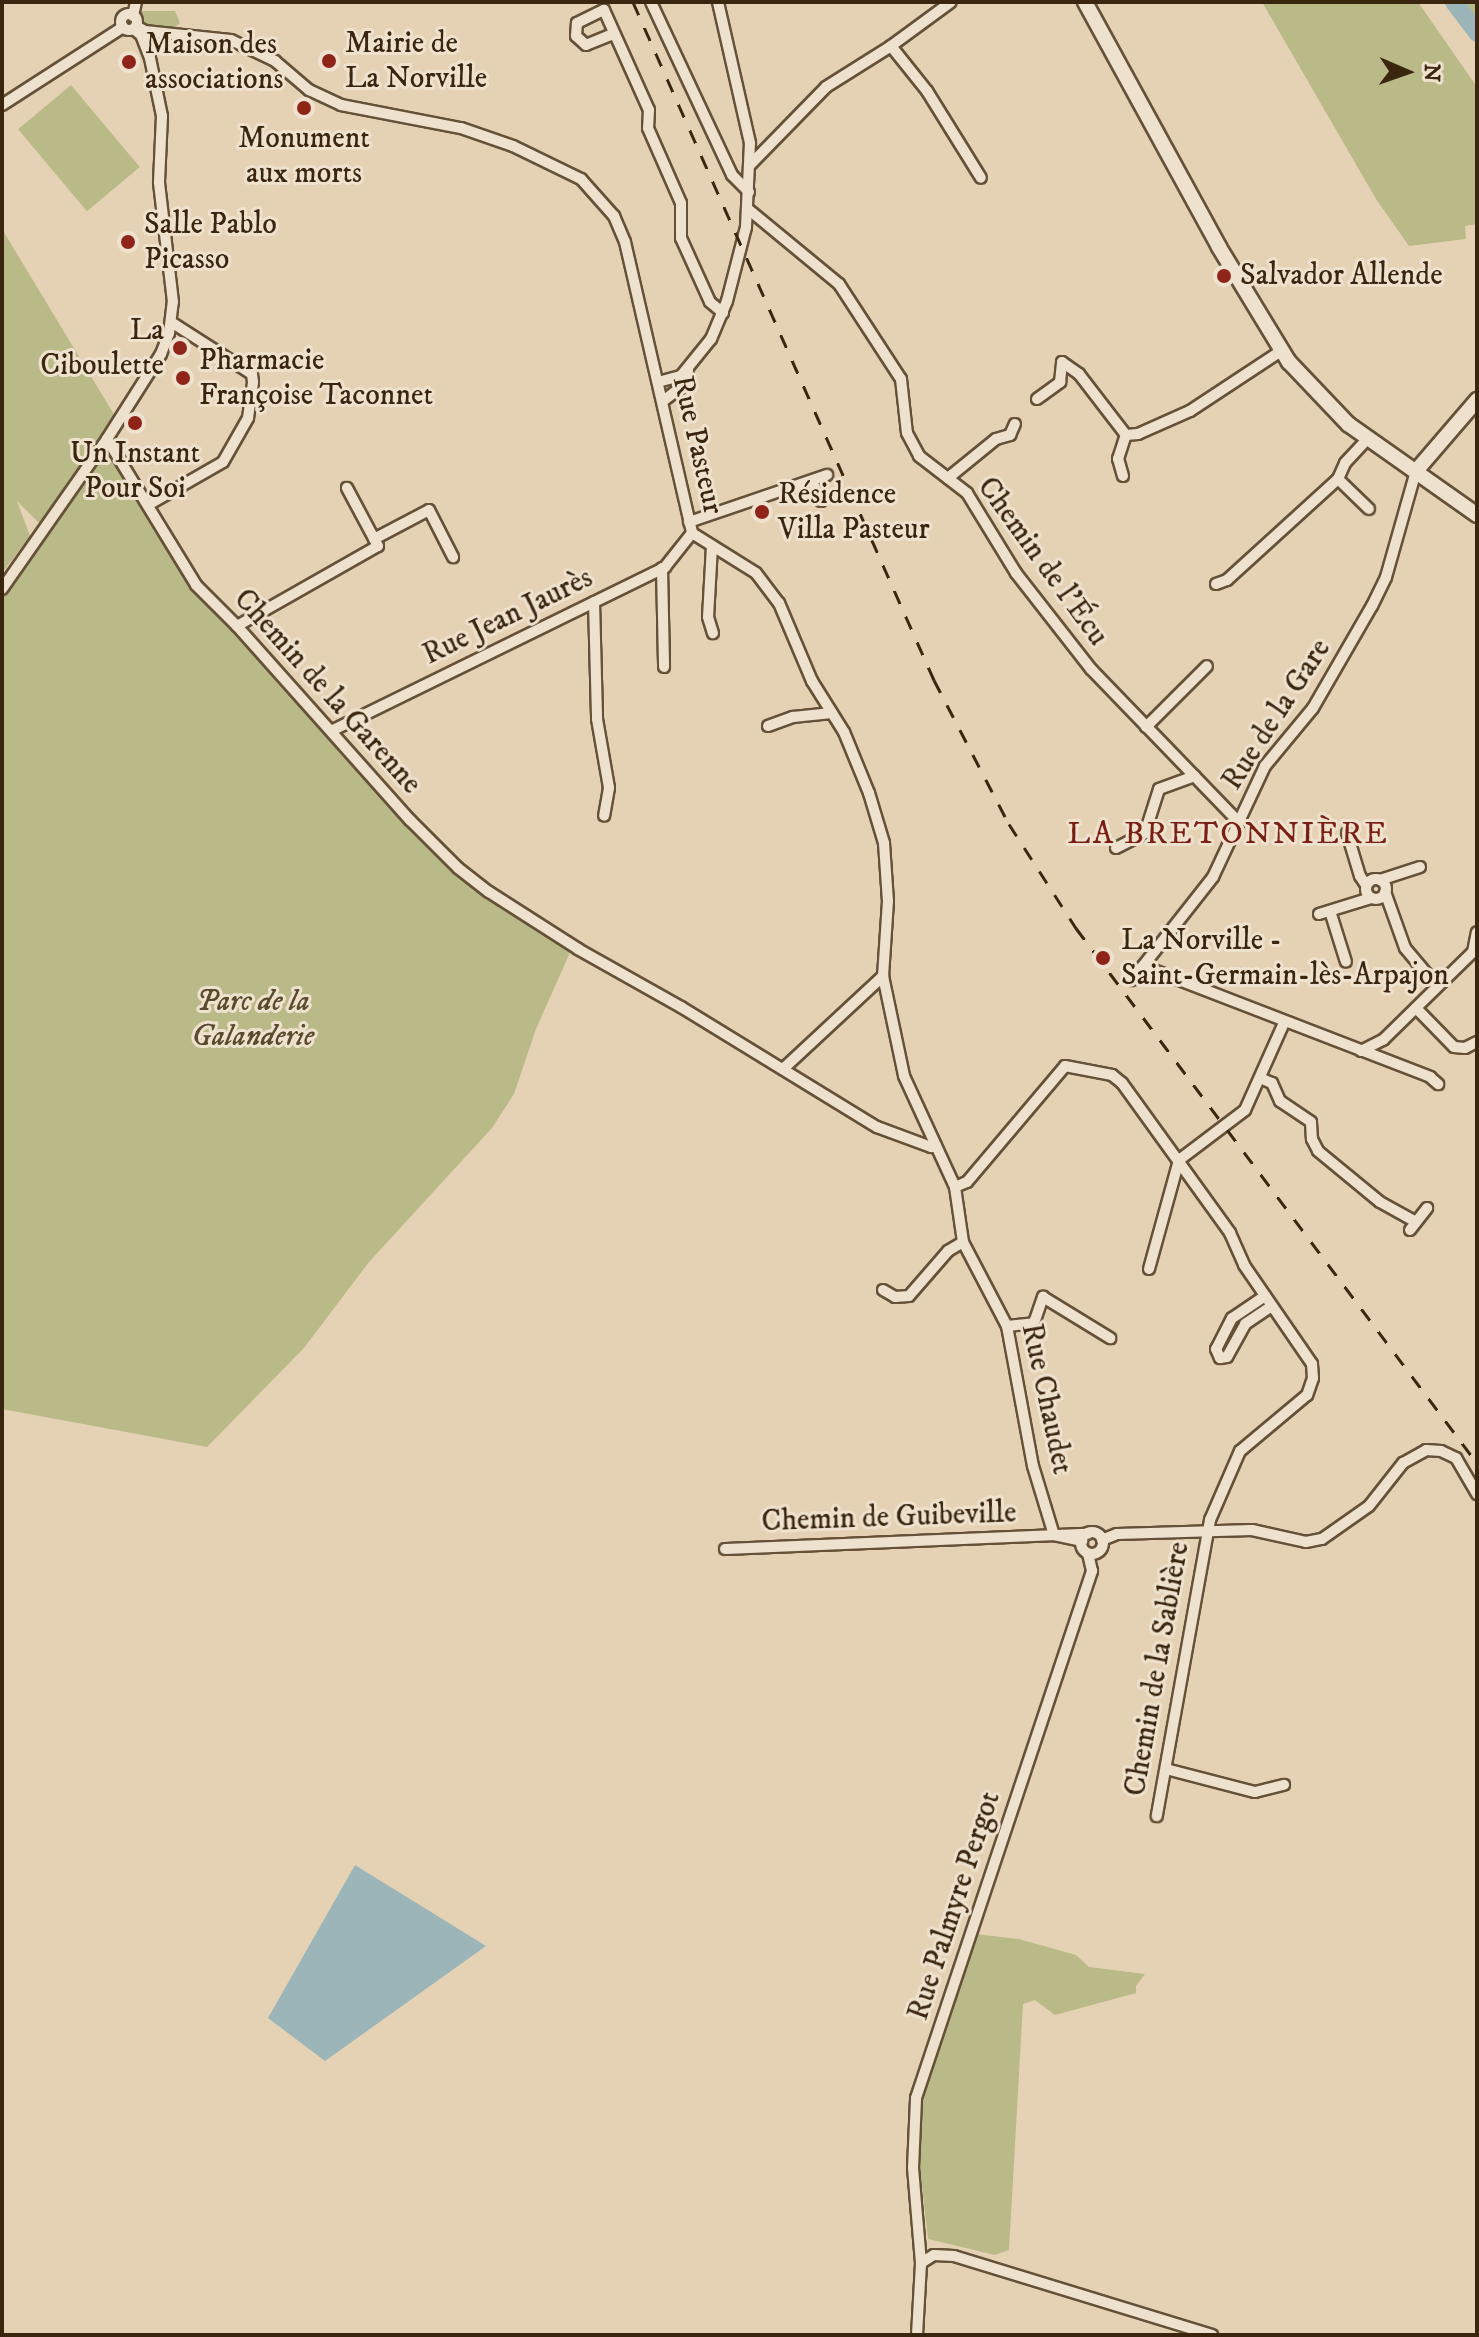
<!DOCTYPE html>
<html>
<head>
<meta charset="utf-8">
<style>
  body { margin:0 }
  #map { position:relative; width:1479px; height:2337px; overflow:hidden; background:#e5d2b4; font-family:"IM FELL DW Pica",serif }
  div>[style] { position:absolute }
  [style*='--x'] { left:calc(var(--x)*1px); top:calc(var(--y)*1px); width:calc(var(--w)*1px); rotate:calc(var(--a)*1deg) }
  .green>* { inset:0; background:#baba89; transform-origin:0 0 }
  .water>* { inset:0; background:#9bb5b8 }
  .river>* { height:18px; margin:-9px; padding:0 9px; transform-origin:9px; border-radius:9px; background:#9bb5b8 }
  .roads { filter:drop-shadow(2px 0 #655138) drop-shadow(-2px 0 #655138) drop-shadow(0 2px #655138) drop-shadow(0 -2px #655138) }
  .street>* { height:10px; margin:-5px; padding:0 5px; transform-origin:5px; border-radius:5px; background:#eee2ce }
  .street>.ring { margin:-5px; padding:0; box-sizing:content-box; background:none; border:10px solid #eee2ce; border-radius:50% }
  .secondary>* { height:14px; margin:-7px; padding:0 7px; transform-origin:7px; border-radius:7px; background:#eee2ce }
  .rail>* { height:3px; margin-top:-1.5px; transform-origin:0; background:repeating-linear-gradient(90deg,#3a260f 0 14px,transparent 0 28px) }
  .dots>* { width:22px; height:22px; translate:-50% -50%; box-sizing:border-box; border:4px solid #eee2ce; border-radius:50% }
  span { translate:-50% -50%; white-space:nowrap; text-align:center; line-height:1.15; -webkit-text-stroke:6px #eee2ce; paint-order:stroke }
  .poi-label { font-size:30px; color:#3a260f }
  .left { translate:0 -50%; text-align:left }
  .right { translate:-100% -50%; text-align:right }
  .street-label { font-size:30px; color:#3a260f }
  .park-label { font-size:30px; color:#5a4b2e; font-style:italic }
  .neighbourhood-label { font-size:32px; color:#7a1f14; letter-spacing:2px }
  .frame { position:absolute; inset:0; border:4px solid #3a260f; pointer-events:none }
  .north { position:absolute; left:1367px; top:32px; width:80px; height:80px; -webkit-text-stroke:6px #eee2ce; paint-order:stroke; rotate:92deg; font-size:22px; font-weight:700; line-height:32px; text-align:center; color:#3a260f }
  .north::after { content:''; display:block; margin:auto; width:28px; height:36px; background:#3a260f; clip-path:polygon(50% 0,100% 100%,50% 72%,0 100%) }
</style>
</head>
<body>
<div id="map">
  <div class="green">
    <div style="clip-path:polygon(1262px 2px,1418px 2px,1477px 87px,1477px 224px,1465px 226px,1466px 239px,1409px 246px,1376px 199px)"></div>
    <div style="clip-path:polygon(1452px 2px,1477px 2px,1477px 38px)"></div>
    <div style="clip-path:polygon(139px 11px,175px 11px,180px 23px,173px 29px,150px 27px,143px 22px)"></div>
    <div style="left:71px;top:85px;width:107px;height:69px;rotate:50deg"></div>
    <div style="clip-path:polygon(2px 229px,118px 421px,107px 439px,195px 586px,457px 868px,572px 948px,536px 1029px,514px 1094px,492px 1128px,369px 1262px,304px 1348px,207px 1447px,2px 1409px,2px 589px,44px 528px,17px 501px,30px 536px,2px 573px)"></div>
    <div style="clip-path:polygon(976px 1934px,1019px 1939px,1076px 1955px,1089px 1967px,1145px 1974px,1136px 1986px,1136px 1993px,1055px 2015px,1035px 2000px,1023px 2004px,1009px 2250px,995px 2255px,928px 2239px,920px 2168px,923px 2093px)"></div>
  </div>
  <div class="water">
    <div style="clip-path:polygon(355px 1865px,486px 1946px,325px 2061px,268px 2018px)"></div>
  </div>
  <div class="river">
    <div style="--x:1454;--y:2;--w:39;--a:53"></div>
  </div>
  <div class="roads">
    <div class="street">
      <div style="--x:651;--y:2;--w:191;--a:64.9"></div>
      <div style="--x:732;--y:175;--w:24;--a:45"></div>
      <div class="ring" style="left:121px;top:14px;width:6px;height:6px"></div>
      <div style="--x:133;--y:16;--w:14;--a:-78"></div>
      <div style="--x:136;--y:26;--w:10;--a:29"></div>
      <div style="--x:145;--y:31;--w:86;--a:6"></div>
      <div style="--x:231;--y:40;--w:49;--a:25.5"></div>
      <div style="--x:275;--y:61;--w:45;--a:40.5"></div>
      <div style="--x:309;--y:90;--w:35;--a:25"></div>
      <div style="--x:341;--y:105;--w:122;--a:10.9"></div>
      <div style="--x:461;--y:128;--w:55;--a:19.1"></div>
      <div style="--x:513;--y:146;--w:76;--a:25.9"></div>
      <div style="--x:581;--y:179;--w:50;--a:48.3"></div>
      <div style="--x:614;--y:216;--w:28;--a:67"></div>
      <div style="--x:625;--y:242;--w:299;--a:77"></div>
      <div style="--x:692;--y:533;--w:75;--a:32"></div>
      <div style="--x:756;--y:573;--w:38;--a:53"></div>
      <div style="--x:779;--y:603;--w:85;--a:67.1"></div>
      <div style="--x:812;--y:681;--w:60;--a:57.9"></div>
      <div style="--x:844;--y:732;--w:66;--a:67.7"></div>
      <div style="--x:869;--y:793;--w:52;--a:73.3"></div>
      <div style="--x:884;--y:843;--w:58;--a:86.1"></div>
      <div style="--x:888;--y:901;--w:75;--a:93.8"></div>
      <div style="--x:883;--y:976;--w:102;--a:78.1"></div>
      <div style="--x:904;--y:1076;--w:122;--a:65.3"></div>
      <div style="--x:955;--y:1187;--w:56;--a:81.7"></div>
      <div style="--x:963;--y:1242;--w:95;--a:62.4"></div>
      <div style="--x:1007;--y:1326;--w:142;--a:79.5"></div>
      <div style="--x:1033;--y:1466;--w:72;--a:73.1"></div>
      <div style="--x:1054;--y:1535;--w:29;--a:12"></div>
      <div style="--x:613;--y:34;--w:29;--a:158"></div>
      <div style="--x:586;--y:45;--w:13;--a:-138"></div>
      <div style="--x:576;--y:36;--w:13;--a:-86"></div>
      <div style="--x:577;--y:23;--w:30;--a:-26"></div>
      <div style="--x:604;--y:10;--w:110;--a:65.8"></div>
      <div style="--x:649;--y:110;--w:18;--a:93"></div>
      <div style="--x:648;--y:128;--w:82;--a:66.3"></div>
      <div style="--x:681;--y:203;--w:35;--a:90"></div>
      <div style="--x:681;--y:238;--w:70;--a:65.6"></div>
      <div style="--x:710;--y:302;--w:17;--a:40"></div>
      <div style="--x:891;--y:46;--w:58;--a:51.3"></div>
      <div style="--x:927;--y:91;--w:102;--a:58.2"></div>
      <div style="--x:2;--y:105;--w:144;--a:-32.8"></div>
      <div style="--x:750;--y:165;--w:109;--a:-45.7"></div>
      <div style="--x:826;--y:87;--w:77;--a:-32.2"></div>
      <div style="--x:891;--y:46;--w:74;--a:-36.3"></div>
      <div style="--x:748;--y:209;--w:118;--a:39.5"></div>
      <div style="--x:839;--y:284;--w:113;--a:56.9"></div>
      <div style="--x:901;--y:379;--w:54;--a:83.7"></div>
      <div style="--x:907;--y:433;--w:26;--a:62"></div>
      <div style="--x:919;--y:456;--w:61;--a:37.6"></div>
      <div style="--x:967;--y:493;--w:94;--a:58.5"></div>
      <div style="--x:1016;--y:573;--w:122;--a:52"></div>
      <div style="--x:1091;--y:669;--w:213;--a:46"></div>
      <div style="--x:658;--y:382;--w:24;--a:-15"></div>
      <div style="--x:681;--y:376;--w:48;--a:-51"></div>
      <div style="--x:711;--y:339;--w:41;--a:-67.2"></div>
      <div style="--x:727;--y:301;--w:76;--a:-75.6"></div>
      <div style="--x:746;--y:227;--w:84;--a:-87.3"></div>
      <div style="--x:750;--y:143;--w:145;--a:-102.8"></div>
      <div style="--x:1037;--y:399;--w:29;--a:-36"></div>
      <div style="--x:1060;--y:382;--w:20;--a:-84"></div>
      <div style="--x:1062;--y:362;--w:21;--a:35"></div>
      <div style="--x:1079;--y:374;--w:77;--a:52.4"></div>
      <div style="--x:663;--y:401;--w:21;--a:-37"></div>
      <div style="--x:680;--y:388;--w:19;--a:-65"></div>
      <div style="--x:1126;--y:435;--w:12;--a:-5"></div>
      <div style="--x:1138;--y:434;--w:57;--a:-23.9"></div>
      <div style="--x:1190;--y:411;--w:109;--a:-33.4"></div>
      <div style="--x:107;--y:439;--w:171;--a:58.6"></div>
      <div style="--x:196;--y:585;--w:58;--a:45"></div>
      <div style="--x:237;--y:626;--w:260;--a:48.3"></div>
      <div style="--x:410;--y:820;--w:68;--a:45"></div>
      <div style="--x:458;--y:868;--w:39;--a:38"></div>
      <div style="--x:489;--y:892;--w:106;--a:32.6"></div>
      <div style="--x:578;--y:949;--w:118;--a:29.4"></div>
      <div style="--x:681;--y:1007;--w:230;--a:31.5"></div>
      <div style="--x:877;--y:1127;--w:58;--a:20.3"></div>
      <div style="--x:931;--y:1147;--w:5;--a:-22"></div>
      <div style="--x:1123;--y:476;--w:18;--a:-106"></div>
      <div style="--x:1118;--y:459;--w:25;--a:-72"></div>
      <div style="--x:948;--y:478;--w:62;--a:-39.1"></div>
      <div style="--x:996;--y:439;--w:15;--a:-16"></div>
      <div style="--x:1010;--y:435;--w:12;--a:-66"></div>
      <div style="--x:1338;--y:479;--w:43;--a:44.1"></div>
      <div style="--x:812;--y:481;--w:22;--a:66"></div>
      <div style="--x:148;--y:505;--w:86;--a:-29.8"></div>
      <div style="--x:223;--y:462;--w:51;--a:-60.4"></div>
      <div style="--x:248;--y:418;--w:36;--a:-82"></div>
      <div style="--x:253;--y:382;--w:8;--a:-97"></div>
      <div style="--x:252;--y:374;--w:96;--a:-147.3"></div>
      <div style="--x:689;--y:522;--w:146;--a:-18.8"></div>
      <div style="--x:374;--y:539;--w:62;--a:-27.8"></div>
      <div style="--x:429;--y:510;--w:53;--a:62.9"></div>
      <div style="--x:712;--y:546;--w:71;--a:93.2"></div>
      <div style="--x:708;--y:617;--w:17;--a:73"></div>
      <div style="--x:662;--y:568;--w:99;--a:88.8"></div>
      <div style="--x:1216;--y:584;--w:12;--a:-20"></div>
      <div style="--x:1227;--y:580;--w:150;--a:-42.3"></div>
      <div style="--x:1338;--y:479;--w:17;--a:-66"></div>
      <div style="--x:1345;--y:463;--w:33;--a:-47"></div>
      <div style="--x:2;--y:589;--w:183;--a:-55"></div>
      <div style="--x:107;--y:439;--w:101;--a:-57.6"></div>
      <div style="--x:161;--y:354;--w:22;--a:-69"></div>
      <div style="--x:169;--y:333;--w:31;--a:-83"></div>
      <div style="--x:173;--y:302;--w:121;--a:-96.7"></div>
      <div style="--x:159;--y:182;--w:66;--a:-87.4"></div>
      <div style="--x:162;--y:116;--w:59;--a:-101.7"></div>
      <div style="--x:150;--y:58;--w:25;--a:-111"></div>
      <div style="--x:141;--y:35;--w:8;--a:-140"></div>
      <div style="--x:594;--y:602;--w:117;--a:88.5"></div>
      <div style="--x:597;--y:719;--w:70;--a:80.1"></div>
      <div style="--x:609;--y:788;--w:28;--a:100"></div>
      <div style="--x:237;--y:626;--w:162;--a:-29.6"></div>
      <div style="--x:378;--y:546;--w:66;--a:-118.1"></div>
      <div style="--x:768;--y:726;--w:27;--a:-20"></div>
      <div style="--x:793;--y:717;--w:39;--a:-6"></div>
      <div style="--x:1146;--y:727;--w:86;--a:-45"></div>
      <div style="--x:333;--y:730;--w:370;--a:-26.1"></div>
      <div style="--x:665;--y:567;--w:43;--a:-51.5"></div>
      <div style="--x:1347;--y:833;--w:45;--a:73.2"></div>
      <div style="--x:1360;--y:876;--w:11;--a:56"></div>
      <div style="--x:1116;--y:848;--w:33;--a:-27"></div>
      <div style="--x:1145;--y:833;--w:46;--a:-72.3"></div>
      <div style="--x:1159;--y:789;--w:38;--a:-20"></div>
      <div class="ring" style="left:1366px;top:879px;width:10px;height:10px"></div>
      <div style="--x:1380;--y:880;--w:42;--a:-18"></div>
      <div style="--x:1385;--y:892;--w:59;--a:70.3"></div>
      <div style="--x:1405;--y:948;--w:50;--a:49.9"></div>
      <div style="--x:1330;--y:911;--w:53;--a:72.6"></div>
      <div style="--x:1319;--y:914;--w:54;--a:-17.1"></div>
      <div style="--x:1143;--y:966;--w:308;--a:21.1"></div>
      <div style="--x:1430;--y:1077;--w:11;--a:41"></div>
      <div style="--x:1132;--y:980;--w:131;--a:-51.8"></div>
      <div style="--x:1213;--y:877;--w:123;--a:-64.9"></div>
      <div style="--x:1265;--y:766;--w:75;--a:-50.4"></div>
      <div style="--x:1313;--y:708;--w:118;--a:-60"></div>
      <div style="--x:1372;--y:606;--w:32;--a:-64"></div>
      <div style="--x:1386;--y:577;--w:110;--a:-74.2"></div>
      <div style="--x:1416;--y:1008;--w:54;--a:45.7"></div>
      <div style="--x:1454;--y:1047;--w:11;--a:5"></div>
      <div style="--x:1465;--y:1048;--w:13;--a:-27"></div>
      <div style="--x:1361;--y:1051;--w:25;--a:-27"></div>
      <div style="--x:1383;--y:1040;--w:126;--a:-44.4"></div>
      <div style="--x:1473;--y:952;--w:20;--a:-79"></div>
      <div style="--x:783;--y:1069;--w:137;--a:-42.9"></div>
      <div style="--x:1260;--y:1078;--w:13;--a:23"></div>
      <div style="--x:1272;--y:1083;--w:20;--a:66"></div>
      <div style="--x:1280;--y:1101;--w:37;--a:34"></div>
      <div style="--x:1311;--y:1122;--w:17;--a:87"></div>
      <div style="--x:1312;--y:1139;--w:13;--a:63"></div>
      <div style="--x:1318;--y:1151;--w:80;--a:39.4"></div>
      <div style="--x:1380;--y:1202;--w:39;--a:29"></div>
      <div style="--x:1179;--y:1160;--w:83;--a:-37.1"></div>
      <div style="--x:1245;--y:1110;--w:95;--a:-65.9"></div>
      <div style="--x:955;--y:1187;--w:13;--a:-23"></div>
      <div style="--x:967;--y:1182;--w:152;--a:-49.8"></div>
      <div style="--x:1065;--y:1066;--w:48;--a:10.8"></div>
      <div style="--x:1112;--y:1075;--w:13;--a:39"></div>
      <div style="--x:1122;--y:1083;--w:185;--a:54.2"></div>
      <div style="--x:1230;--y:1233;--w:35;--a:66"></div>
      <div style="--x:1244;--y:1265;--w:120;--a:55.5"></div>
      <div style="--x:1312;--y:1364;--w:14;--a:86"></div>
      <div style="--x:1313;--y:1378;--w:18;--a:109"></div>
      <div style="--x:1307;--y:1395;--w:87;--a:140.1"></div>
      <div style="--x:1240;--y:1451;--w:75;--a:113.5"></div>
      <div style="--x:1210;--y:1520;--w:301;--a:100.2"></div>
      <div style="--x:1410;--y:1230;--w:28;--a:-52"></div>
      <div style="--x:1149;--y:1269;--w:113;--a:-74.6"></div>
      <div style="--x:883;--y:1290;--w:14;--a:30"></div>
      <div style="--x:895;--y:1297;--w:14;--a:-4"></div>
      <div style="--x:909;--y:1296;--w:60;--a:-49.1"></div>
      <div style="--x:948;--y:1251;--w:17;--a:-31"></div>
      <div style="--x:1265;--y:1296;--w:40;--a:146"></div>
      <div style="--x:1232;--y:1318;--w:35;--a:117"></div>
      <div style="--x:1216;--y:1349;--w:10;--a:66"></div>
      <div style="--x:1220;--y:1358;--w:7;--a:-8"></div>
      <div style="--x:1227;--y:1357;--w:38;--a:-61"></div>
      <div style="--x:1245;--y:1324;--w:32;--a:-34"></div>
      <div style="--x:1007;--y:1326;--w:27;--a:-6"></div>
      <div style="--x:1034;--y:1323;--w:28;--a:-71"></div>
      <div style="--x:1043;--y:1297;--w:79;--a:31.5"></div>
      <div class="ring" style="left:1081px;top:1532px;width:12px;height:12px"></div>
      <div style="--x:1102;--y:1540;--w:16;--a:-22"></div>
      <div style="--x:1117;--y:1534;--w:135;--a:-1.7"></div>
      <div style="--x:1252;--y:1530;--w:55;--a:12.5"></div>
      <div style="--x:1306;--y:1542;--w:16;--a:-11"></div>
      <div style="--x:1322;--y:1539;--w:57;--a:-35.1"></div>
      <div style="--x:1369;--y:1506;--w:55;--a:-51.7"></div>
      <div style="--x:1403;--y:1463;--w:26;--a:-29"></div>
      <div style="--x:1426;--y:1450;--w:15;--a:4"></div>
      <div style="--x:1441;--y:1451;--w:17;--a:25"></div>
      <div style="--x:1456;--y:1458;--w:42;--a:59.7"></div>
      <div style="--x:725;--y:1549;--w:363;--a:-2.4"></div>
      <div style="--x:1166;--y:1769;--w:92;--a:14.5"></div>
      <div style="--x:1255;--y:1792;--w:30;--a:-14"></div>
      <div style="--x:921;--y:2263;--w:15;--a:-32"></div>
      <div style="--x:934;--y:2255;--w:20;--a:3"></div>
      <div style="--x:954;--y:2256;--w:270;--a:17"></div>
      <div style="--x:917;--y:2335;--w:72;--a:-86.8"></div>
      <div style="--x:921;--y:2263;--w:95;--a:-94.8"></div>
      <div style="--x:913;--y:2168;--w:70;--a:-87.5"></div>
      <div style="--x:916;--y:2098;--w:556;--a:-71.53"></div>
      <div style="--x:1092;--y:1571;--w:18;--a:-103"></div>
    </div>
    <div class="secondary">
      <div style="--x:1085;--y:2;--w:279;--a:61.3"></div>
      <div style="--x:1219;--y:247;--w:135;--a:58.7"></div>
      <div style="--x:1289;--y:362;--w:86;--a:46.4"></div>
      <div style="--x:1348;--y:424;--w:158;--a:35.2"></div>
      <div style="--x:1416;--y:471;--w:94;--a:-49.3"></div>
    </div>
  </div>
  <div class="rail">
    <div style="--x:633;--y:2;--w:742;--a:66.06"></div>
    <div style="--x:934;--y:680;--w:162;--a:62.5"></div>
    <div style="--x:1009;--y:824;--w:124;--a:57.2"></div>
    <div style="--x:1076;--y:928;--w:669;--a:53.15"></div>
  </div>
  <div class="dots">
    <div style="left:329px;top:61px;background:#8f2418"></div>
    <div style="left:129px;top:62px;background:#8f2418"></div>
    <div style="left:304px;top:108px;background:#8f2418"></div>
    <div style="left:128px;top:242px;background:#8f2418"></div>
    <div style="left:1224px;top:276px;background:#8f2418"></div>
    <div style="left:180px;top:348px;background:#8f2418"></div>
    <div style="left:183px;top:378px;background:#8f2418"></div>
    <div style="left:135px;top:423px;background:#8f2418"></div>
    <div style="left:762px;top:512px;background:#8f2418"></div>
    <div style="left:1103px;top:958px;background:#8f2418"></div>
  </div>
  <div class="poi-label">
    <span class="left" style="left:345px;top:61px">Mairie de<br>La Norville</span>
    <span class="left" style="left:145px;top:62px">Maison des<br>associations</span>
    <span style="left:304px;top:156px">Monument<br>aux morts</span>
    <span class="left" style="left:144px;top:242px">Salle Pablo<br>Picasso</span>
    <span class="left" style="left:1240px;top:276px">Salvador Allende</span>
    <span class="right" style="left:164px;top:348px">La<br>Ciboulette</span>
    <span class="left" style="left:199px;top:378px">Pharmacie<br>Françoise Taconnet</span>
    <span style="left:135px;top:471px">Un Instant<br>Pour Soi</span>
    <span class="left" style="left:778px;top:512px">Résidence<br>Villa Pasteur</span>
    <span class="left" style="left:1121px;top:958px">La Norville -<br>Saint-Germain-lès-Arpajon</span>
  </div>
  <div class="street-label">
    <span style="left:697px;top:445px;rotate:77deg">Rue Pasteur</span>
    <span style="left:1042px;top:562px;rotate:54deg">Chemin de l'Écu</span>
    <span style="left:508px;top:617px;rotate:-26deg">Rue Jean Jaurès</span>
    <span style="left:327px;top:692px;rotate:48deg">Chemin de la Garenne</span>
    <span style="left:1277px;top:715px;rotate:-57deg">Rue de la Gare</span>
    <span style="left:1046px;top:1399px;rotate:78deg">Rue Chaudet</span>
    <span style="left:889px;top:1518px;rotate:-2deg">Chemin de Guibeville</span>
    <span style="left:1158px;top:1669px;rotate:-80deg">Chemin de la Sablière</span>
    <span style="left:955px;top:1906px;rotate:-72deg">Rue Palmyre Pergot</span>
  </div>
  <div class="park-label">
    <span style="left:253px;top:1019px">Parc de la<br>Galanderie</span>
  </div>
  <div class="neighbourhood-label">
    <span style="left:1228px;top:834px">LA BRETONNIÈRE</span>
  </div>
  <div class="frame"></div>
  <div class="north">N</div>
</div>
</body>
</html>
